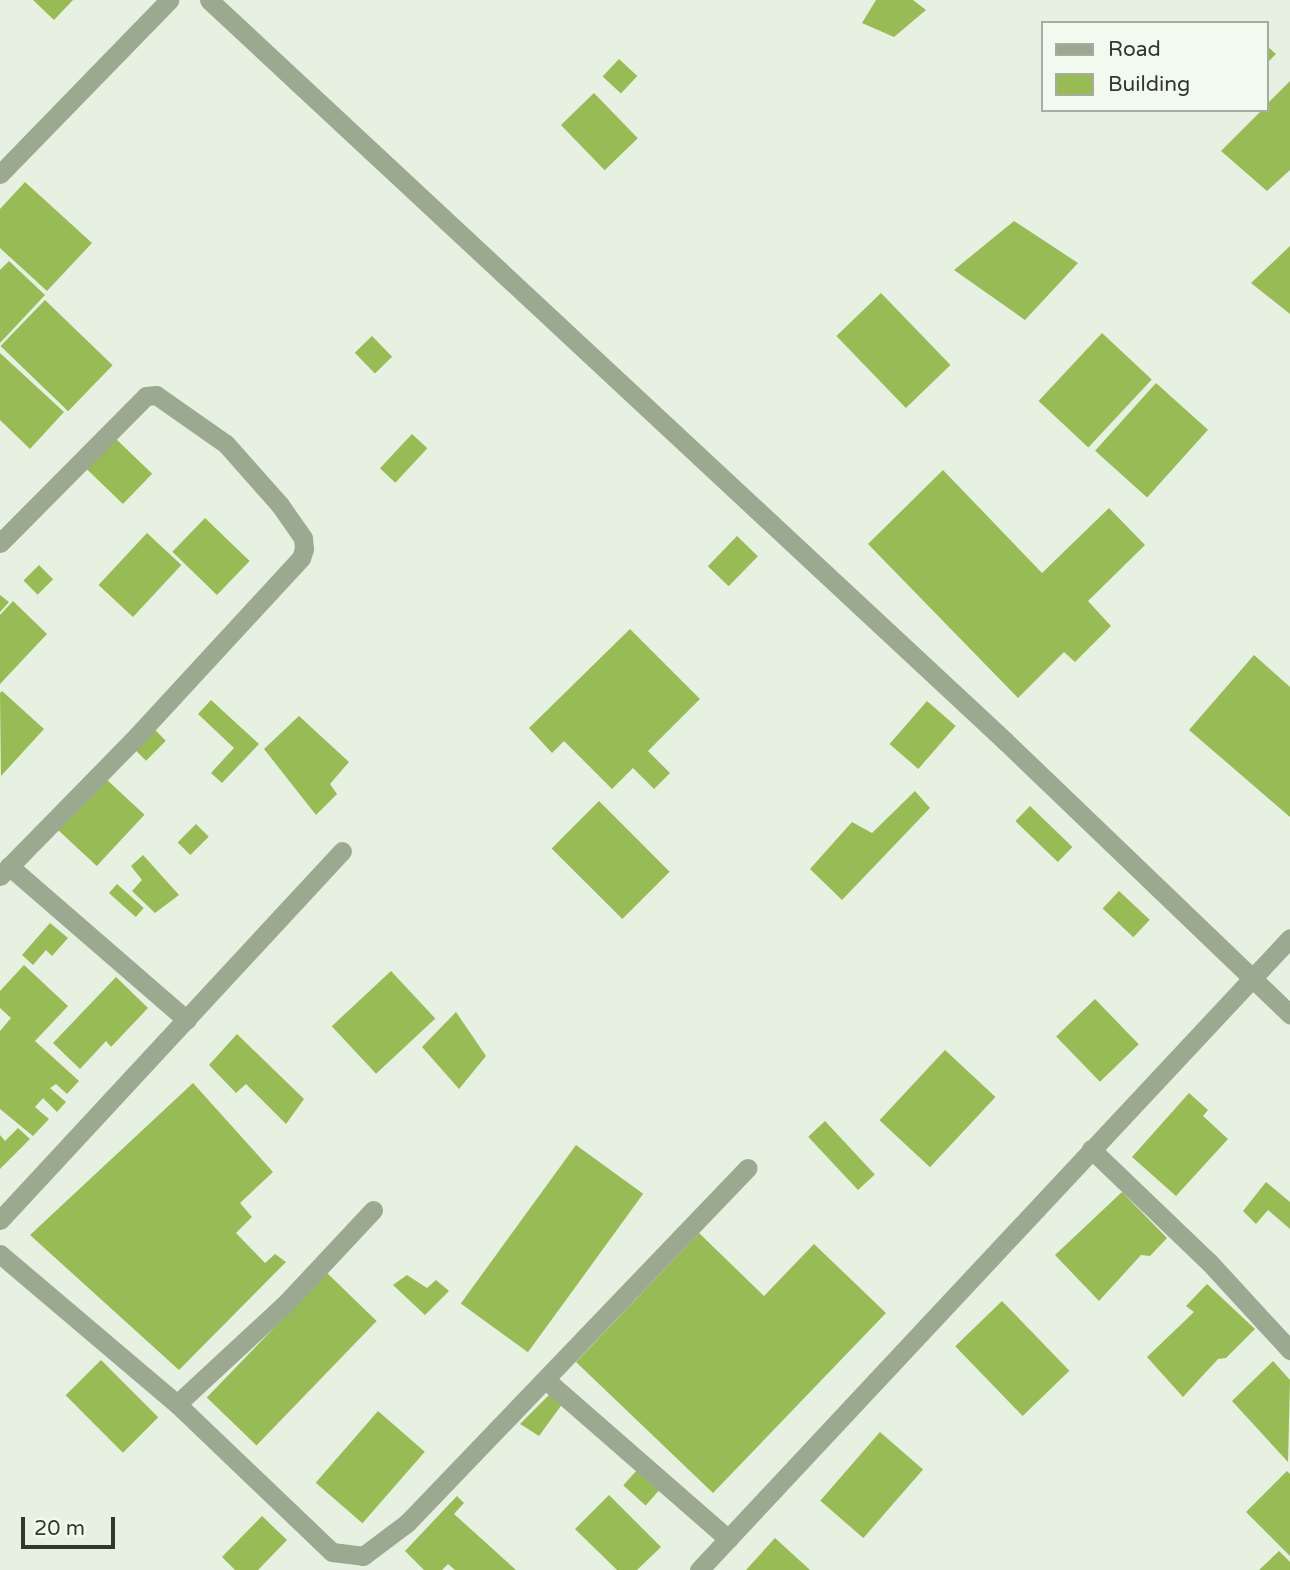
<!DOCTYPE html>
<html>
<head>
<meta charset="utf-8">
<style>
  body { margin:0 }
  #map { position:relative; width:1290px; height:1570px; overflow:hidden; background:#e7f1e1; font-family:"Varela Round",sans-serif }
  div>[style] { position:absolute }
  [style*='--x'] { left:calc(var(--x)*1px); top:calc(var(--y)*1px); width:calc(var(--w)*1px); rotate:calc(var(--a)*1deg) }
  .building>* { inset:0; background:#98bb56; transform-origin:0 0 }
  .minor>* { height:19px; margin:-9.5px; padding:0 9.5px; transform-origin:9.5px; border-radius:9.5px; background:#9ca991 }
  .tertiary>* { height:19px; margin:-9.5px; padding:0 9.5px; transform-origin:9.5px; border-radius:9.5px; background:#9ca991 }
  span { translate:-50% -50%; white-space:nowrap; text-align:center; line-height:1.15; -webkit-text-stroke:7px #f2f9ee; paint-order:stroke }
  .legend { position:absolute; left:1041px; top:21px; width:228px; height:91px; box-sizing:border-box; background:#f2f9ee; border:2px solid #a6aca0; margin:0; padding:9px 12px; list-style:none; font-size:21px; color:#33382c }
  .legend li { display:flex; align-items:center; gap:14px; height:35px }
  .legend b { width:35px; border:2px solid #a6aca0 }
  .scale { position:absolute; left:21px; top:1517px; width:94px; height:32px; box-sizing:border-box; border:4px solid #33382c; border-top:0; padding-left:9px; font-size:21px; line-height:24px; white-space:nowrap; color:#33382c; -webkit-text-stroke:5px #f2f9ee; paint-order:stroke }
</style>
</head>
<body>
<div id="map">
  <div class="building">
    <div style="clip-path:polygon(33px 0,73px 0,54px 20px)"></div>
    <div style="clip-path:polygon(876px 0,913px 0,926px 10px,894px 37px,862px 23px)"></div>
    <div style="clip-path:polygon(1267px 46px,1276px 54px,1267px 63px)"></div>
    <div style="left:619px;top:59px;width:25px;height:24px;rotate:43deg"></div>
    <div style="clip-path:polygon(1290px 81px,1290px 170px,1267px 191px,1221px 151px,1262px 110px,1267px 110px,1267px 104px)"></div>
    <div style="left:594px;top:93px;width:63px;height:46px;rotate:46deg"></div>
    <div style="clip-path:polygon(25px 182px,92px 243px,47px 291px,0 248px,0 209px)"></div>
    <div style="clip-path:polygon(1014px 221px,1078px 263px,1025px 320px,954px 270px)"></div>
    <div style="clip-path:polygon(1290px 246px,1290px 314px,1251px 283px)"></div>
    <div style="clip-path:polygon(9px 261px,45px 295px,0 343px,0 270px)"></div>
    <div style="left:881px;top:293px;width:100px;height:62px;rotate:46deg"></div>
    <div style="left:45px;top:300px;width:94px;height:64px;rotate:44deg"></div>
    <div style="left:1102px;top:333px;width:68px;height:93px;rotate:43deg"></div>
    <div style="left:372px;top:336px;width:29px;height:24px;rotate:46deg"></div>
    <div style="clip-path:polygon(0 353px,64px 412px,30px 449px,0 420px)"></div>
    <div style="left:1156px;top:383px;width:70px;height:91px;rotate:42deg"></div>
    <div style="left:412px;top:434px;width:21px;height:47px;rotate:43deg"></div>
    <div style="left:114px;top:437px;width:53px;height:42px;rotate:44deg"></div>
    <div style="clip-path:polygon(943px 470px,1042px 573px,1109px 508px,1145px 545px,1088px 601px,1111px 626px,1075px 662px,1064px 652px,1018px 698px,868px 544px)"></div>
    <div style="left:205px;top:518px;width:62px;height:47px;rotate:44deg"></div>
    <div style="left:147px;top:533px;width:47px;height:71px;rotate:43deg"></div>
    <div style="left:737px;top:536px;width:29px;height:42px;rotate:44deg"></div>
    <div style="left:39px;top:565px;width:20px;height:22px;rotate:45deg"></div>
    <div style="clip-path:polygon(0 595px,9px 602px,0 612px)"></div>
    <div style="clip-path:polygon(13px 601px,47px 634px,0 684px,0 615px)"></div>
    <div style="clip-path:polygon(630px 629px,700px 699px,648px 751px,670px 773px,654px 789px,633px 768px,612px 789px,564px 741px,552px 753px,529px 728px)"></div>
    <div style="clip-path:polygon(1254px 655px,1290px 687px,1290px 817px,1189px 730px)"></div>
    <div style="clip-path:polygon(2px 691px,44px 729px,1px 776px,0 693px)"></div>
    <div style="clip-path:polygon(211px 700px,259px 744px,222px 783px,211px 773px,234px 748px,198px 714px)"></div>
    <div style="left:927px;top:701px;width:38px;height:57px;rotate:41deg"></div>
    <div style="clip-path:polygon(299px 716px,349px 762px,330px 784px,337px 794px,316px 815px,264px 749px)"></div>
    <div style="left:151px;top:726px;width:21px;height:28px;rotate:45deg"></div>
    <div style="left:105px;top:778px;width:54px;height:70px;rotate:43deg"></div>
    <div style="clip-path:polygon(915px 791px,930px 808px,842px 900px,810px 869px,852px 822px,872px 833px)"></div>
    <div style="left:599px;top:801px;width:100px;height:67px;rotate:45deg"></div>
    <div style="left:1030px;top:806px;width:59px;height:21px;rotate:44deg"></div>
    <div style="left:196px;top:824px;width:18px;height:26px;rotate:45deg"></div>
    <div style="clip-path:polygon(143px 855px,179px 895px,155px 913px,132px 891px,142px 880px,131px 866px)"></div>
    <div style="left:117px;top:884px;width:36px;height:12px;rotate:42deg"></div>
    <div style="left:1119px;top:891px;width:42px;height:24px;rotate:43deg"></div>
    <div style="clip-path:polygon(50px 923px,68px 938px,52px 956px,46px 950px,33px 965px,22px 955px)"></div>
    <div style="clip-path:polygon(24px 965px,68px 1006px,35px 1041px,79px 1081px,67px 1094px,56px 1084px,50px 1088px,66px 1102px,57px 1112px,43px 1098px,35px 1107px,49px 1119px,33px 1136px,0 1109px,0 1031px,11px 1018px,0 1008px,0 991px)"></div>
    <div style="left:391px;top:971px;width:65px;height:81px;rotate:47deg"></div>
    <div style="clip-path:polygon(116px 977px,148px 1008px,111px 1047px,106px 1041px,80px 1069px,53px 1043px)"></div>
    <div style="left:1095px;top:999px;width:63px;height:54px;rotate:46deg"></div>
    <div style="clip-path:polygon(456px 1012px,486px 1056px,459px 1089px,422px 1047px)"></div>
    <div style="clip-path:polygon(237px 1034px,304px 1099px,286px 1124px,246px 1084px,236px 1093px,209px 1065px)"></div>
    <div style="left:945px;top:1050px;width:69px;height:96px;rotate:43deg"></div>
    <div style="clip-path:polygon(193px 1083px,273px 1172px,240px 1203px,252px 1217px,236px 1233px,265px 1263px,275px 1254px,286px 1262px,179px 1370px,30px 1235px)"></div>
    <div style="clip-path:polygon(1189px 1093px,1208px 1110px,1203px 1116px,1228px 1139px,1176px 1196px,1132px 1157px)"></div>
    <div style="left:825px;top:1121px;width:73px;height:23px;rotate:47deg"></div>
    <div style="clip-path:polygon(18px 1128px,30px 1139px,0 1169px,0 1135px,5px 1141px)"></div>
    <div style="left:576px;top:1145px;width:83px;height:196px;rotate:36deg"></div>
    <div style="clip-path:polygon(1266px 1182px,1290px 1202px,1290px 1229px,1268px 1210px,1256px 1224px,1243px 1211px)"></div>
    <div style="clip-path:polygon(1122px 1192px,1167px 1238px,1150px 1256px,1141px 1255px,1099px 1301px,1055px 1255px)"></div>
    <div style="clip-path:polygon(699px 1233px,764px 1296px,814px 1244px,886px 1313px,713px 1493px,576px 1362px)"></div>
    <div style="left:327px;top:1273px;width:69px;height:173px;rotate:44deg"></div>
    <div style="clip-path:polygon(407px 1275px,427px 1288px,436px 1280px,449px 1291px,425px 1315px,393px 1285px)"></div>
    <div style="clip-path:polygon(1207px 1284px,1255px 1329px,1226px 1358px,1218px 1359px,1183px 1397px,1147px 1357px,1194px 1312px,1186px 1306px)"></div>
    <div style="left:1002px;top:1301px;width:97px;height:65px;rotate:46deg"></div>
    <div style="left:101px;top:1360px;width:81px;height:50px;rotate:45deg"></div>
    <div style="clip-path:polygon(1273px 1361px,1290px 1380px,1288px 1462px,1232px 1401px)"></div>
    <div style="clip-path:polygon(552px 1392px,563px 1403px,539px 1436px,520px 1424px)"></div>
    <div style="left:378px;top:1411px;width:62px;height:95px;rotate:41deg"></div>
    <div style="left:880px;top:1432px;width:57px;height:91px;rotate:41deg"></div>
    <div style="left:638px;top:1469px;width:30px;height:22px;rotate:42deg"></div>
    <div style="clip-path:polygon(1287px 1471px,1290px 1474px,1290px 1556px,1246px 1512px)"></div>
    <div style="clip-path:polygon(609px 1495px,661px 1547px,637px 1570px,617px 1570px,575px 1529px)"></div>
    <div style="clip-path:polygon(457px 1496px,464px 1503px,454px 1514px,516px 1570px,455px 1570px,448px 1564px,442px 1570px,424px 1570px,405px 1551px)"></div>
    <div style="clip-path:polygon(262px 1516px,287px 1540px,258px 1570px,235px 1570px,222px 1557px)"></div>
    <div style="clip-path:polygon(775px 1538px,810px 1570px,746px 1570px)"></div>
    <div style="clip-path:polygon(1279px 1551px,1290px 1562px,1290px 1570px,1259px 1570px)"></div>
  </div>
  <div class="minor">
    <div style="--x:0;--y:174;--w:243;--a:-45.8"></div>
    <div style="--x:0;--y:543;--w:207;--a:-45.2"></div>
    <div style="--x:146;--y:396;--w:10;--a:-6"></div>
    <div style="--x:156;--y:395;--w:85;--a:35"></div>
    <div style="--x:226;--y:444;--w:81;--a:48.5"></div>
    <div style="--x:280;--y:505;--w:40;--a:55.1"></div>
    <div style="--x:303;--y:538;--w:11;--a:85"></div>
    <div style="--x:304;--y:549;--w:9;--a:108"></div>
    <div style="--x:301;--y:558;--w:242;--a:132.7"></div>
    <div style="--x:137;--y:736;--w:196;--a:134.4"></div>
    <div style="--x:9;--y:866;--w:235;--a:40.9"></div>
    <div style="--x:1091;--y:1149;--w:163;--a:43.8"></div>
    <div style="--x:1209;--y:1262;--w:120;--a:47.4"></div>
    <div style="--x:0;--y:1220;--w:503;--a:-47.17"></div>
    <div style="--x:0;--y:1254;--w:232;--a:40.3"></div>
    <div style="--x:177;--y:1404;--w:214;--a:43.7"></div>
    <div style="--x:332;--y:1552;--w:31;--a:7"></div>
    <div style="--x:363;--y:1556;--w:55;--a:-36.9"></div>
    <div style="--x:407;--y:1523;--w:492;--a:-46.2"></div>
    <div style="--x:546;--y:1380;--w:242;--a:41.1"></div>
    <div style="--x:177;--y:1404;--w:150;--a:-42.8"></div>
    <div style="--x:287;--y:1302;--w:126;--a:-46.9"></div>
    <div style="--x:699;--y:1570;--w:865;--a:-46.92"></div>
  </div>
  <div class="tertiary">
    <div style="--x:209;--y:0;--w:1088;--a:42.95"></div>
    <div style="--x:1005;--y:741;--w:395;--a:43.8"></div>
  </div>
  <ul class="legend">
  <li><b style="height:9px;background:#9ca991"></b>Road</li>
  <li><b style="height:19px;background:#98bb56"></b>Building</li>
  </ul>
  <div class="scale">20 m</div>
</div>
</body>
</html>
